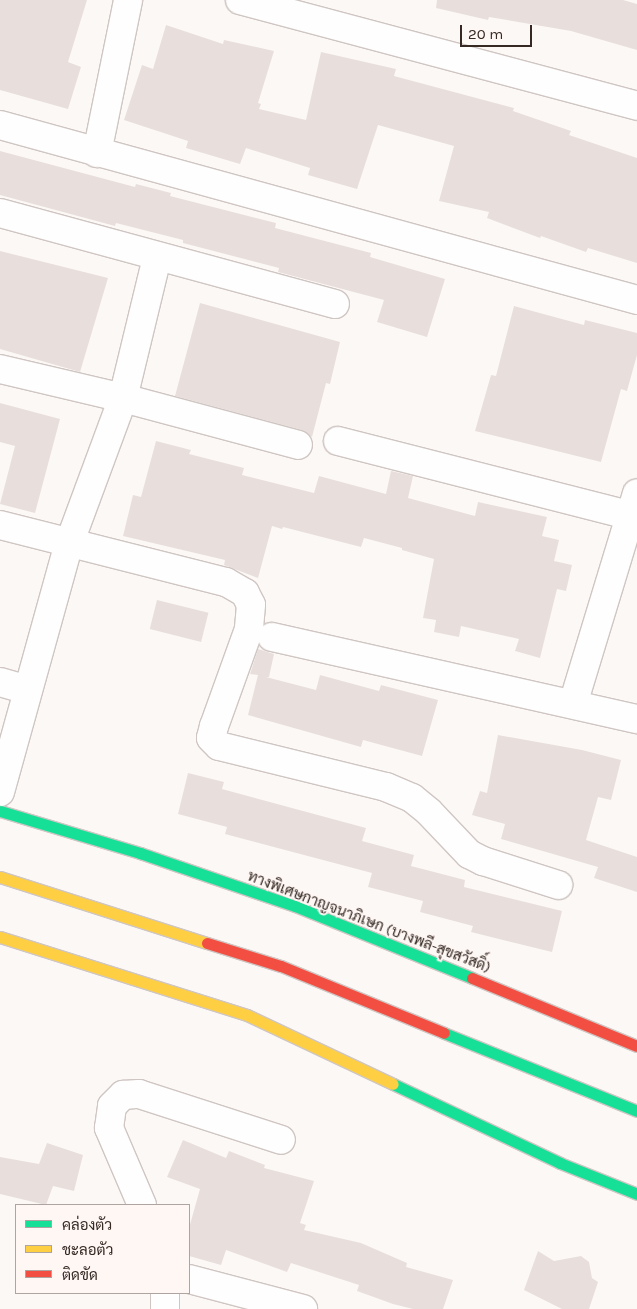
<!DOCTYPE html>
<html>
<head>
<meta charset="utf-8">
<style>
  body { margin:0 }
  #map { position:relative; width:637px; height:1309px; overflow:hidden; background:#fcf8f6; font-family:Karla,Sarabun,sans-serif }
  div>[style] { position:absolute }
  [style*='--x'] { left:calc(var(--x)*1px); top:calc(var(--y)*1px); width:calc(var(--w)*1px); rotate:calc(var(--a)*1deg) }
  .building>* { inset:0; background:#e8dfdc; transform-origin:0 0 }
  .roads { filter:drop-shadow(1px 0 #cfc6c3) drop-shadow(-1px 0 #cfc6c3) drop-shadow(0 1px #cfc6c3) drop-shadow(0 -1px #cfc6c3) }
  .street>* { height:28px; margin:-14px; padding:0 14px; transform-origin:14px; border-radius:14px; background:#fffefe }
  .fast>* { height:11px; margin:-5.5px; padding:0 5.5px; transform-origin:5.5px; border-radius:5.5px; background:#16e098 }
  .slow>* { height:11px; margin:-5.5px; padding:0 5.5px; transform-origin:5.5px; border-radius:5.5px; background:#ffcf43 }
  .jam>* { height:11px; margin:-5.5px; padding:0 5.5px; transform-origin:5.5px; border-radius:5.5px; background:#f24e42 }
  span { translate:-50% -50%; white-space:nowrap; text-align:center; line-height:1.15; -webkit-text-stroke:4px #fef7f4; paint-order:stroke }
  .street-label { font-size:15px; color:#362923 }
  .legend { position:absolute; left:15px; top:1204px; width:175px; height:90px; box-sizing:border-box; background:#fef7f4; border:1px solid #aea5a0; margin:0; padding:6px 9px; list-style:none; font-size:15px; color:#362923 }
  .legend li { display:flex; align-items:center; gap:10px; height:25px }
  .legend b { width:25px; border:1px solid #aea5a0 }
  .scale { position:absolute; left:460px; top:25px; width:72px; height:22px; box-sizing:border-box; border:2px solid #362923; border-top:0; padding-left:6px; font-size:15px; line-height:18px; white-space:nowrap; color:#362923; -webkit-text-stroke:4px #fef7f4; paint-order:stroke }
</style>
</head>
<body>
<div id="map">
  <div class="building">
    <div style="clip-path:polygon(0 0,87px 0,68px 62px,81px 67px,68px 109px,0 90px)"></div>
    <div style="clip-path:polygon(437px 0,623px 0,637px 4px,637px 50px,571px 31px,489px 17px,488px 20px,436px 8px)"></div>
    <div style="clip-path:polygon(166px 25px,223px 44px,224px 40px,274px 51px,258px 103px,261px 104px,259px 109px,306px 120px,321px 52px,396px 69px,394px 76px,514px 108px,513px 111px,571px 131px,569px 135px,637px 158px,637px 263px,588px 248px,586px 252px,541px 236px,540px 238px,487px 218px,489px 212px,439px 201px,454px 146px,378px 125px,357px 189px,308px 175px,310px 168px,246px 148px,240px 164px,186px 148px,188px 141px,124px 120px,142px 65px,153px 69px)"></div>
    <div style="clip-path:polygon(0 151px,135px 187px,136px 184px,171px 193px,170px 196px,276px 223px,275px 228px,371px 253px,370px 257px,445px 279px,427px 337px,377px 322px,384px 300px,278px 272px,279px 268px,183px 243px,183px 240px,116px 223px,115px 226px,0 195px)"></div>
    <div style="clip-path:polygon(0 251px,108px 278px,80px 372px,0 349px)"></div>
    <div style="clip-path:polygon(200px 303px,340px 342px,330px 384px,326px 383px,312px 437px,302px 430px,175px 396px)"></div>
    <div style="clip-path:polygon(514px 306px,584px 325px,585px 320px,637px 333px,637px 355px,627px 391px,621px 389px,601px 462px,475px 431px,491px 375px,496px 376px)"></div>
    <div style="clip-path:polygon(0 403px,60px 419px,35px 513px,0 504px,15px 446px,0 442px)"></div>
    <div style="clip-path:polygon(156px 441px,191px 450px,189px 454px,244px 468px,242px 475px,314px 493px,319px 476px,386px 494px,391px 471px,413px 476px,408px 498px,475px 516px,478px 502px,547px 517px,542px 536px,559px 540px,554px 561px,572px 565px,566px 591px,557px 589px,540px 658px,515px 651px,519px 639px,461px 626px,459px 637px,434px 632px,436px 620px,423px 618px,434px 559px,402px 550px,402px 548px,364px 538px,361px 547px,283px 527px,282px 529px,272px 526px,258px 578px,224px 565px,225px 560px,123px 536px,133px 495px,141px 497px)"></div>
    <div style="left:157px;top:600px;width:53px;height:30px;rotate:14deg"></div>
    <div style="clip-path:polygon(258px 649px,274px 654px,269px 677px,266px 677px,316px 690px,320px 675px,379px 691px,381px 685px,438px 700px,422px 756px,363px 740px,361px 747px,248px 715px,258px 675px,250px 674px)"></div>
    <div style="clip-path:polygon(498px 735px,582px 750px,621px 760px,611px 800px,598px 797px,586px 840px,637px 857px,637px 892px,594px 878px,598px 867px,501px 839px,505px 824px,472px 815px,480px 791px,487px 793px)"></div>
    <div style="clip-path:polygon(188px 773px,224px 782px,222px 789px,366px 828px,362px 841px,414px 855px,411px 866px,465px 880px,464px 887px,562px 911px,552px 952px,471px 932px,473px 926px,420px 912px,423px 901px,368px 887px,372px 873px,225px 834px,227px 827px,178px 814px)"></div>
    <div style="clip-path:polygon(183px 1140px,226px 1158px,229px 1151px,265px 1165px,264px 1168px,314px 1181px,300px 1223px,306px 1225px,304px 1230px,361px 1243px,407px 1263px,406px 1267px,453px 1280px,443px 1309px,413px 1309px,393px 1304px,357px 1291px,359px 1285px,291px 1263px,287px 1272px,226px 1250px,221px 1265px,189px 1256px,189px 1228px,200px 1189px,167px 1177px)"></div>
    <div style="clip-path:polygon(47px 1143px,83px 1155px,74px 1191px,53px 1186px,46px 1205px,0 1194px,0 1157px,39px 1164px)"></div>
    <div style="clip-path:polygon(538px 1251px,554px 1261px,581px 1256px,589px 1262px,592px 1278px,598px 1282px,589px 1309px,562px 1309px,524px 1290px)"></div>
  </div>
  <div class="roads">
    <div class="street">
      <div style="--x:240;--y:0;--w:411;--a:14.9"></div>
      <div style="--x:0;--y:125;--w:661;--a:15.36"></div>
      <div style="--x:97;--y:153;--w:156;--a:-78.5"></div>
      <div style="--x:0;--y:213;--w:347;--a:15.2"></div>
      <div style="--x:0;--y:369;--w:126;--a:13.3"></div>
      <div style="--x:123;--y:398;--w:181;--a:15"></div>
      <div style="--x:338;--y:441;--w:309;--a:14.3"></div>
      <div style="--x:0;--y:525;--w:233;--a:14.2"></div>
      <div style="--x:226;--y:582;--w:22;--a:30"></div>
      <div style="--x:245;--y:593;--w:13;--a:63"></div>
      <div style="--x:251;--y:605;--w:24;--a:95"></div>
      <div style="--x:249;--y:629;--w:103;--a:109.8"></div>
      <div style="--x:214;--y:726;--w:12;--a:104"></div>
      <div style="--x:211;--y:738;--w:11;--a:45"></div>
      <div style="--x:219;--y:746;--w:172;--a:13.8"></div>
      <div style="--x:386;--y:787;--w:28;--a:23"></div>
      <div style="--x:412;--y:798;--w:22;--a:39"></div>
      <div style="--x:429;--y:812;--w:58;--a:46.4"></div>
      <div style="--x:469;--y:854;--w:16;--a:27"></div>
      <div style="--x:483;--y:861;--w:79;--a:17.7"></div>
      <div style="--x:272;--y:637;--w:374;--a:12.7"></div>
      <div style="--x:0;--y:682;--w:29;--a:16"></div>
      <div style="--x:573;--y:704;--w:220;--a:-73.1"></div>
      <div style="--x:0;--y:792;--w:257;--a:-74.5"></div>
      <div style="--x:69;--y:544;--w:156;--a:-69.7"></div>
      <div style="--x:123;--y:398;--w:145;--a:-76.4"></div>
      <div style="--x:142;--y:1205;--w:84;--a:-113.2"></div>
      <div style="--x:109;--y:1128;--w:22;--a:-82"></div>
      <div style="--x:112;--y:1106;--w:16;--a:-45"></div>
      <div style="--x:123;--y:1095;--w:16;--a:-4"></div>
      <div style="--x:139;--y:1094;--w:149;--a:17.9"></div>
      <div style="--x:189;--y:1279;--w:118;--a:14.7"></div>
      <div style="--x:165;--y:1293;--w:16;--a:90"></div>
    </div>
    <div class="fast">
      <div style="--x:0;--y:811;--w:146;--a:16.7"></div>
      <div style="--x:140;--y:853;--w:164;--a:18.9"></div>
      <div style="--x:295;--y:906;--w:191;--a:22.1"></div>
      <div style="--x:444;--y:1033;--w:208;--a:22"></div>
      <div style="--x:393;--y:1084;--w:185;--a:25.3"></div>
      <div style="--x:560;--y:1163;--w:83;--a:21.9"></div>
    </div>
    <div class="slow">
      <div style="--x:0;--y:877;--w:217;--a:17.7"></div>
      <div style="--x:0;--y:937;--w:259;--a:17.5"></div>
      <div style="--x:247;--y:1015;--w:161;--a:25.3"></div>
    </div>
    <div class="jam">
      <div style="--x:207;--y:943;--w:77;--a:17.3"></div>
      <div style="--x:281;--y:966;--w:176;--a:22.3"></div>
      <div style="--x:472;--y:978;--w:178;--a:22.4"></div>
    </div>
  </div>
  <div class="street-label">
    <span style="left:369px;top:922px;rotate:21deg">ทางพิเศษกาญจนาภิเษก (บางพลี-สุขสวัสดิ์)</span>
  </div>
  <ul class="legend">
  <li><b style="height:6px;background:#16e098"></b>คล่องตัว</li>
  <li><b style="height:6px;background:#ffcf43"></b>ชะลอตัว</li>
  <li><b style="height:6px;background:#f24e42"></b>ติดขัด</li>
  </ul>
  <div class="scale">20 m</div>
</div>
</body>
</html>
